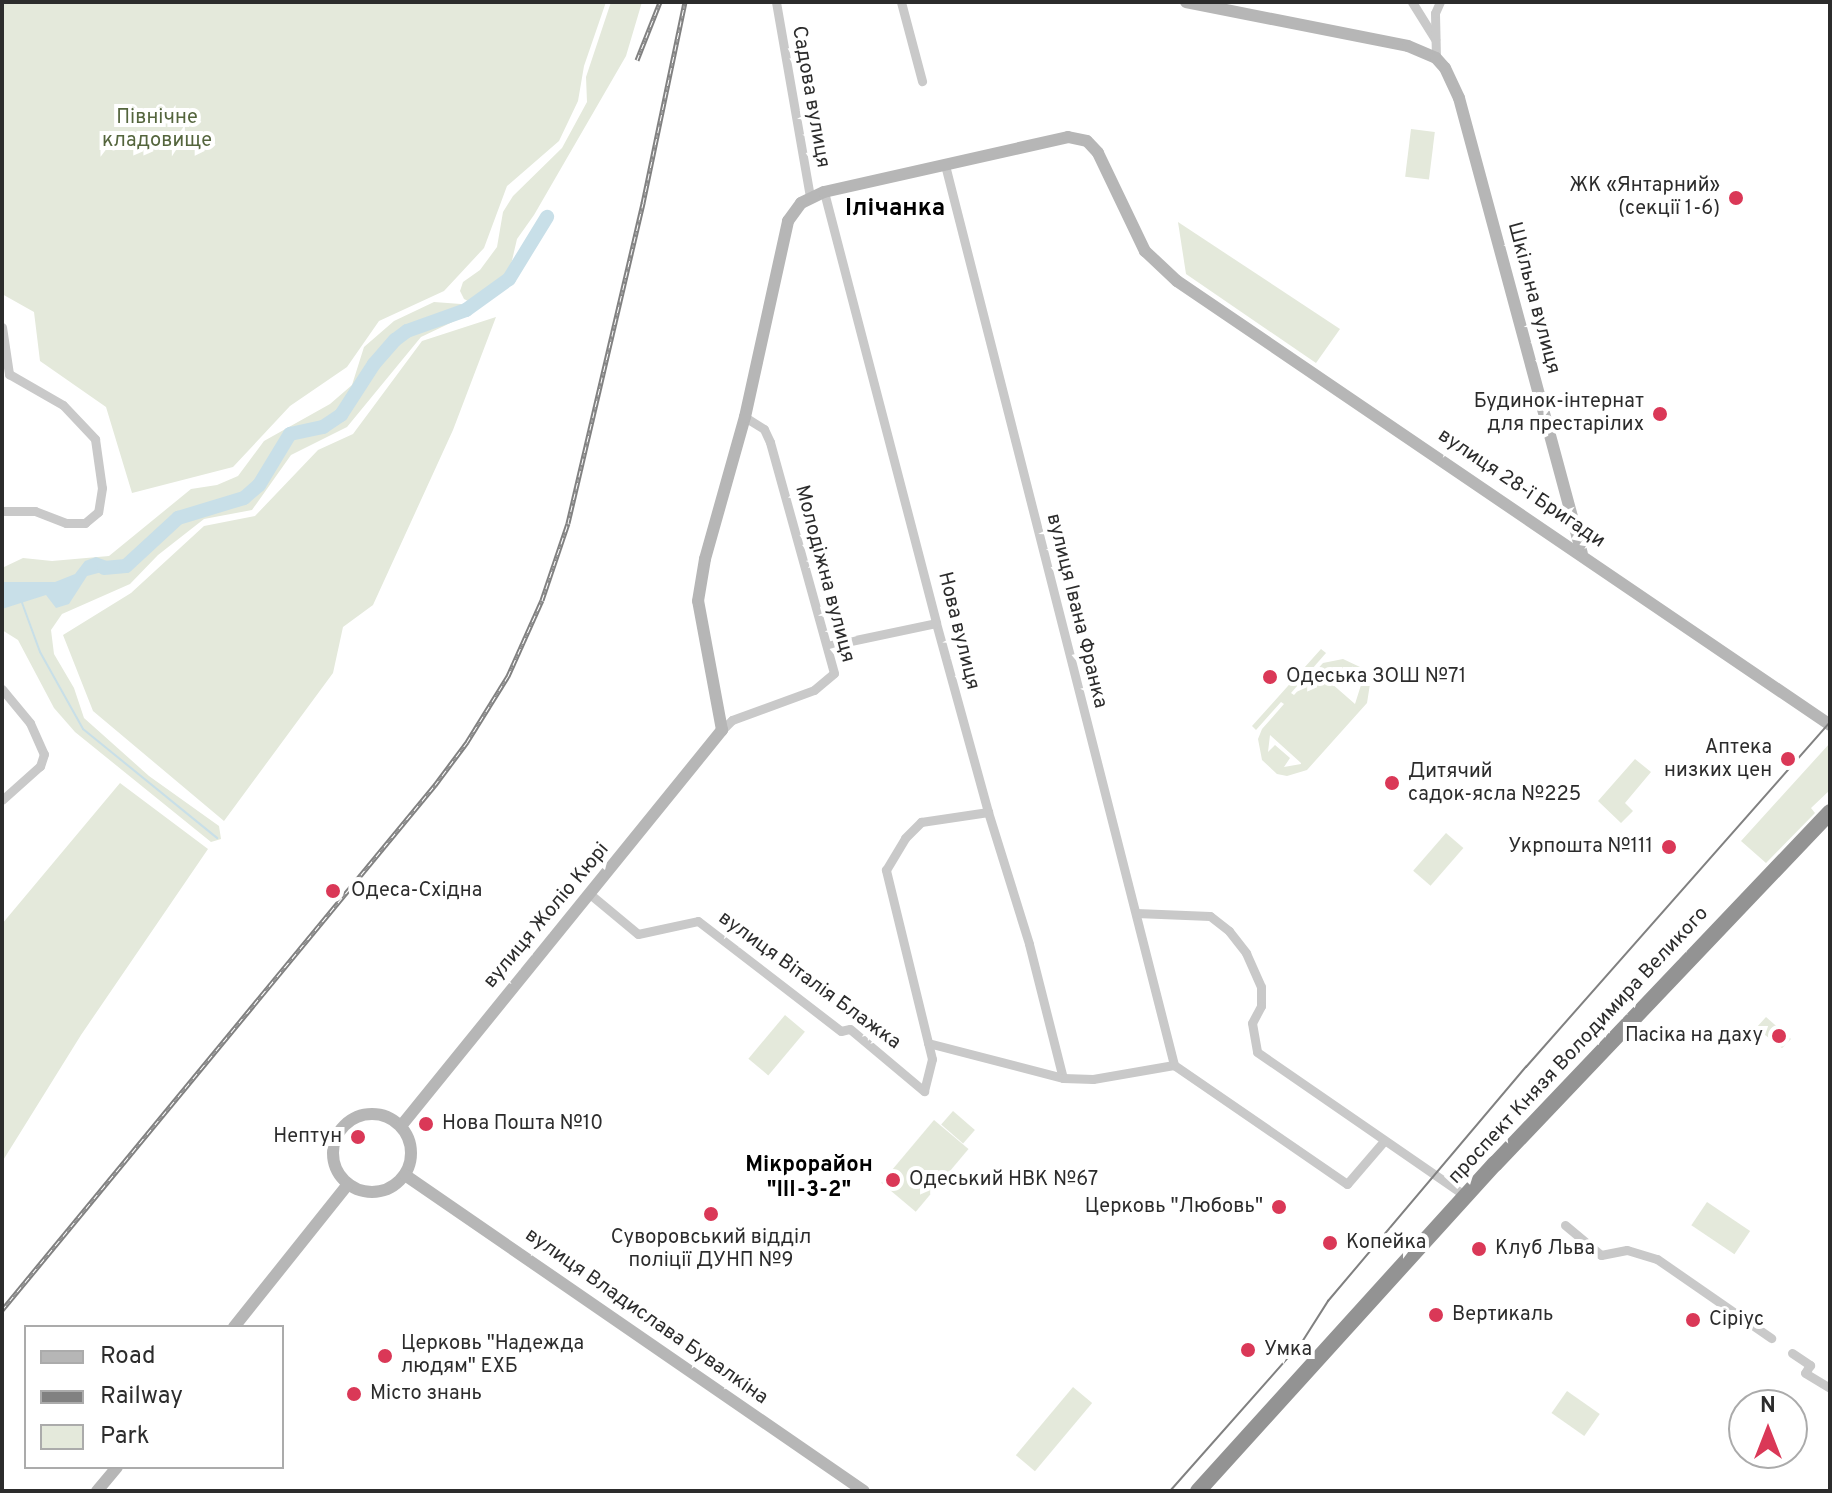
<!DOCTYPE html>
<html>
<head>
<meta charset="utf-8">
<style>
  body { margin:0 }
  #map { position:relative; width:1832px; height:1493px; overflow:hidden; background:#fff; font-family:Overpass,sans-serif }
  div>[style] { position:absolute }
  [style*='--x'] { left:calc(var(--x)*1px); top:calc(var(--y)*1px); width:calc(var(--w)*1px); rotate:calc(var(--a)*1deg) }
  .green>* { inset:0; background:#e4e9db; transform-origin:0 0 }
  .water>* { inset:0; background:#c8dfe8 }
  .stream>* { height:2px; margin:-1px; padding:0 1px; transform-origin:1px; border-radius:1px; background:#c8dfe8 }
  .river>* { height:14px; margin:-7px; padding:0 7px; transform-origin:7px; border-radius:7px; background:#c8dfe8 }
  .street>* { height:9px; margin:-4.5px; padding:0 4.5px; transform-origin:4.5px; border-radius:4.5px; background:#c9c9c9 }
  .secondary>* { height:12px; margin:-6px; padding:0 6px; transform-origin:6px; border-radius:6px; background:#b6b6b6 }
  .secondary>.ring { margin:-6px; padding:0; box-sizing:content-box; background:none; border:12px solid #b6b6b6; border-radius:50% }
  .highway>* { height:16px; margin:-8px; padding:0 8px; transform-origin:8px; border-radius:8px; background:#939393 }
  .tram>* { height:2px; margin:-1px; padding:0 1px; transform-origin:1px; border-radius:1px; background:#818181 }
  .rail>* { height:5px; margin-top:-2.5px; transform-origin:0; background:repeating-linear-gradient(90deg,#fff 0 6px,#818181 0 12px); box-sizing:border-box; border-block:2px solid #818181 }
  .dots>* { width:22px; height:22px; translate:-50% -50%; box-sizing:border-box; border:4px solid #fff; border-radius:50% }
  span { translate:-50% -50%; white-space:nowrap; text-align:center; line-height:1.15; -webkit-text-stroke:8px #fff; paint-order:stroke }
  .street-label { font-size:20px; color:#2c2c2c }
  .park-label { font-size:20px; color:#54653d }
  .poi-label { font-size:20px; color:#2c2c2c }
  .right { translate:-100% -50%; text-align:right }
  .left { translate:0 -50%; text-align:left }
  .neighbourhood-label { font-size:22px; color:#000; font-weight:700 }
  .quarter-label { font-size:24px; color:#000; font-weight:700 }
  .frame { position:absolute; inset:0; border:4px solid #2c2c2c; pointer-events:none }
  .legend { position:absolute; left:24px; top:1325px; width:260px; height:144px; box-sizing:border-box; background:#fff; border:2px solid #ababab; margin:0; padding:10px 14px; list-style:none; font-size:24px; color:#2c2c2c }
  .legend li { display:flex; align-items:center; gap:16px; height:40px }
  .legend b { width:40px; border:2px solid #ababab }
  .north { position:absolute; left:1728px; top:1389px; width:80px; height:80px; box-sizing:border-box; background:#fff; border:2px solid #ababab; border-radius:50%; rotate:0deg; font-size:22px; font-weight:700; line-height:32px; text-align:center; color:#2c2c2c }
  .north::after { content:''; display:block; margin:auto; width:28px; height:36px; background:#da3857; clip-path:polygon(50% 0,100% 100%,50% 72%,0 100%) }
</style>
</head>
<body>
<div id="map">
  <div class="green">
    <div style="clip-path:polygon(2px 2px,606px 2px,584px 66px,578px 101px,559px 141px,507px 186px,484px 248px,444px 291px,379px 321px,347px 367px,290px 406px,233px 467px,132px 493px,106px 407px,40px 361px,34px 312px,2px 294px)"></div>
    <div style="clip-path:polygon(611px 2px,642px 2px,626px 56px,534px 215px,517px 239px,510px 269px,480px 297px,472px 303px,464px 299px,460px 291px,463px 282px,480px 270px,497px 247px,503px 212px,513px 196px,562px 148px,587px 102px,586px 77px)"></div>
    <div style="left:1411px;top:129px;width:24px;height:48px;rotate:7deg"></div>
    <div style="clip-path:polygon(1178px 222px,1340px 329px,1316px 363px,1186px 274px)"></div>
    <div style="clip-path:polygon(434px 302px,461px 304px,465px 316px,421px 337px,347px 427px,291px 455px,252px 510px,204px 519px,158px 555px,130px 584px,62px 614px,51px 630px,54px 654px,74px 688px,84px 718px,149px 776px,219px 826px,221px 839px,211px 842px,75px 732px,54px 708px,18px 640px,2px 630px,2px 568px,23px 558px,52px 561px,109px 556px,191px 489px,217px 485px,238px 476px,264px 441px,330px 404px,352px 385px,364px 347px,394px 321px)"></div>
    <div style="clip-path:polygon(496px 317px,453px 430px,373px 605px,343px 627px,333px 673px,224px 821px,93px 711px,63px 635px,131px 593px,204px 526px,255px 516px,318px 450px,353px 434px,422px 341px)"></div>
    <div style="clip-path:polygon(evenodd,1321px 649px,1326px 653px,1291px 693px,1294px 695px,1323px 663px,1343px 659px,1360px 667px,1367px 674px,1370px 684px,1367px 703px,1307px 770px,1287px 776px,1277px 774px,1262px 760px,1258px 739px,1262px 729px,1284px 704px,1281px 702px,1256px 730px,1252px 726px,1321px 649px,1342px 668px,1355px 673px,1361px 685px,1355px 704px,1323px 676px,1342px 668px,1321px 649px,1270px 735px,1301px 763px,1301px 764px,1284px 767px,1290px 758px,1275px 745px,1268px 752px,1270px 735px)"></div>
    <div style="clip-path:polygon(1830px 743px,1830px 790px,1811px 808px,1815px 813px,1766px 863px,1741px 841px)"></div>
    <div style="clip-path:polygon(1635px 759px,1651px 772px,1625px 803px,1633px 811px,1621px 823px,1598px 801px)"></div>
    <div style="clip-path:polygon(120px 783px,208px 849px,81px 1035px,2px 1162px,2px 924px)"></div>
    <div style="left:1446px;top:833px;width:23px;height:50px;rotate:41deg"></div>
    <div style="left:785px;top:1015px;width:26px;height:57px;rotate:40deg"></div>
    <div style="clip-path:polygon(1766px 1017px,1781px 1030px,1773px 1039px,1779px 1041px,1786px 1034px,1791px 1039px,1782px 1048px,1756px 1028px)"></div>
    <div style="left:953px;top:1111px;width:29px;height:18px;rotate:41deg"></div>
    <div style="left:934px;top:1120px;width:45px;height:82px;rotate:40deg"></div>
    <div style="left:1707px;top:1202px;width:52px;height:28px;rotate:34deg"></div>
    <div style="left:1073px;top:1387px;width:25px;height:89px;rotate:40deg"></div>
    <div style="left:1567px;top:1391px;width:40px;height:27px;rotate:35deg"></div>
  </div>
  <div class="water">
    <div style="clip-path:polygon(96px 557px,107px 561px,102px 572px,87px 576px,69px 604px,56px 608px,46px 595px,2px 609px,2px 582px,55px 582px,75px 574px,85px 561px)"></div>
  </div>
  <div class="stream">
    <div style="--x:21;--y:600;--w:55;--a:69.9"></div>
    <div style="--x:40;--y:652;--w:88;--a:60.8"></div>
    <div style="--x:83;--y:729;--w:173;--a:39.1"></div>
  </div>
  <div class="river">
    <div style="--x:104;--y:568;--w:22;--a:-5"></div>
    <div style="--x:126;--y:566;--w:71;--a:-42.7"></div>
    <div style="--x:178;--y:518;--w:69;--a:-16.9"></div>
    <div style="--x:244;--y:498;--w:20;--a:-41"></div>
    <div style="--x:259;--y:485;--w:60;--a:-58.7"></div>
    <div style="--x:290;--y:434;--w:34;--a:-12"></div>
    <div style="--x:323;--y:427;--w:22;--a:-34"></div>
    <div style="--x:341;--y:415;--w:61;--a:-57.1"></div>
    <div style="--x:374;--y:364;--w:32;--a:-49"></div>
    <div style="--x:395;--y:340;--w:15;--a:-37"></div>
    <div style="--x:407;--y:331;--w:63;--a:-19.6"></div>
    <div style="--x:466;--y:310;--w:53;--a:-35.8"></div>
    <div style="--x:509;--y:279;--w:73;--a:-58.5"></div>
  </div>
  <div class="street">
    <div style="--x:776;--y:2;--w:198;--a:80.1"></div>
    <div style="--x:901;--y:2;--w:82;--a:75.1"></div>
    <div style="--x:1412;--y:2;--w:44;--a:58.1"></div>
    <div style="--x:1436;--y:58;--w:45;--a:-91.3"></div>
    <div style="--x:1435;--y:13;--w:12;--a:-66"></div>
    <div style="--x:945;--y:165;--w:929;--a:75.72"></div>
    <div style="--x:824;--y:192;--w:445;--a:75.4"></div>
    <div style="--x:936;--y:623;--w:196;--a:74.6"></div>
    <div style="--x:988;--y:812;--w:138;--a:72.7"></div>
    <div style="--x:1029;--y:944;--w:138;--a:75.8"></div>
    <div style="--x:2;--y:327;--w:48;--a:81.5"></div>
    <div style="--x:9;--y:374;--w:62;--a:29.9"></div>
    <div style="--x:63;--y:405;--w:47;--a:46.7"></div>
    <div style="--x:95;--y:439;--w:49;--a:81.9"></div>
    <div style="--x:102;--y:488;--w:24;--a:99"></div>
    <div style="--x:98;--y:512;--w:17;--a:140"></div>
    <div style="--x:85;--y:523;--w:19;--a:180"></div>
    <div style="--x:66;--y:523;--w:33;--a:-159"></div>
    <div style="--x:35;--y:511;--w:33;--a:180"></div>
    <div style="--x:827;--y:646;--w:111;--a:-11.9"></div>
    <div style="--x:2;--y:689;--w:44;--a:50.5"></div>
    <div style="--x:30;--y:723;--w:34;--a:66"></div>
    <div style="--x:44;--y:754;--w:13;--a:108"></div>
    <div style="--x:40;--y:766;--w:51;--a:138.2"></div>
    <div style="--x:722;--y:730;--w:14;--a:-45"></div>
    <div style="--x:732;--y:720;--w:87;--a:-20.1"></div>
    <div style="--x:814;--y:690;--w:26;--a:-40"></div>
    <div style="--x:834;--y:673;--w:240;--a:-105.5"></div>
    <div style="--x:770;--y:442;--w:14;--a:-115"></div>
    <div style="--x:764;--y:429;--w:22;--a:-148"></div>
    <div style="--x:591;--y:895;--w:61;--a:39.7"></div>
    <div style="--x:638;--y:934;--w:61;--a:-12.2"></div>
    <div style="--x:698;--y:921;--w:180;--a:37.6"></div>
    <div style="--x:841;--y:1031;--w:9;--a:-13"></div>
    <div style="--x:850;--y:1029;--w:97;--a:40"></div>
    <div style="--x:924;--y:1091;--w:33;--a:-76"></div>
    <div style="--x:932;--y:1059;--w:195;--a:-103.7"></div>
    <div style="--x:886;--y:870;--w:37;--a:-59"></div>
    <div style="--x:905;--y:838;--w:23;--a:-45"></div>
    <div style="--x:921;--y:822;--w:68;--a:-8.5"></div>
    <div style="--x:1136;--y:913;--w:74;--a:2.3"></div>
    <div style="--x:1210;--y:916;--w:24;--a:38"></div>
    <div style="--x:1229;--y:931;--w:28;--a:52"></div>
    <div style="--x:1246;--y:953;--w:37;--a:66"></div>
    <div style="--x:1261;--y:987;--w:19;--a:90"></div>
    <div style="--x:1261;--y:1006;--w:19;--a:118"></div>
    <div style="--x:1252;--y:1023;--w:29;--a:80"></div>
    <div style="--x:1257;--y:1052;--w:254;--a:34.6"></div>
    <div style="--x:928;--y:1043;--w:139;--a:14.5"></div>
    <div style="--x:1063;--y:1078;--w:30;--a:2"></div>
    <div style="--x:1093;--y:1079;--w:82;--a:-9.8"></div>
    <div style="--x:1174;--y:1065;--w:210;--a:34.5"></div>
    <div style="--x:1347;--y:1184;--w:57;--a:-49.3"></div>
    <div style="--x:1565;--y:1225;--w:47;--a:39.8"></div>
    <div style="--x:1601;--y:1255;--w:26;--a:-11"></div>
    <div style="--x:1627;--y:1250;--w:31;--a:17"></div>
    <div style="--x:1657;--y:1259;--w:139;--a:34.7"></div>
    <div style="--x:1792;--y:1353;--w:22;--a:34"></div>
    <div style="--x:1810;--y:1365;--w:9;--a:122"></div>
    <div style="--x:1805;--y:1373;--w:29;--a:31"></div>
  </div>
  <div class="secondary">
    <div style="--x:1186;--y:2;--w:226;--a:11.2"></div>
    <div style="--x:1408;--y:46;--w:30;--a:23"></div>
    <div style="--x:1436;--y:58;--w:13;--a:48"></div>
    <div style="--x:1445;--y:68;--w:33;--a:65"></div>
    <div style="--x:1459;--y:98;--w:471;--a:74.9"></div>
    <div class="ring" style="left:333px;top:1114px;width:66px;height:66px"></div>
    <div style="--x:401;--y:1126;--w:510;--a:-50.97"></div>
    <div style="--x:722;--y:730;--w:131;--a:-100.5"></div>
    <div style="--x:698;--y:601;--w:43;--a:-80.5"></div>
    <div style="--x:705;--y:559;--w:148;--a:-74.3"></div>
    <div style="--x:745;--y:417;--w:201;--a:-77.6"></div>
    <div style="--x:788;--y:221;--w:22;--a:-54"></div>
    <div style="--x:801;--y:203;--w:25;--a:-26"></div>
    <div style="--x:824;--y:192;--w:250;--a:-12.7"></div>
    <div style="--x:1068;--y:137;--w:19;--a:12"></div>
    <div style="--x:1087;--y:141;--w:16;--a:47"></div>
    <div style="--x:1098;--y:153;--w:109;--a:64.4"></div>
    <div style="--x:1145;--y:251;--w:44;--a:43.2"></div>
    <div style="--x:1177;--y:281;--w:790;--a:34.21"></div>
    <div style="--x:405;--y:1175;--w:557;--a:34.55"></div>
    <div style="--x:234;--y:1327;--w:183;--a:-51.4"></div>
    <div style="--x:97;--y:1491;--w:31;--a:-50"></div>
  </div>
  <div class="highway">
    <div style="--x:1198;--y:1491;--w:442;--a:-47.8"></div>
    <div style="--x:1495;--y:1164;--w:486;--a:-46.4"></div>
  </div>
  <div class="tram">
    <div style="--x:1170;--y:1491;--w:199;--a:-48.5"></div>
    <div style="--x:1302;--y:1342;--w:49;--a:-57.6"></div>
    <div style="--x:1328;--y:1301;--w:307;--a:-49.8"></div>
    <div style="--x:1526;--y:1067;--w:460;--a:-48.6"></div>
  </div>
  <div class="rail">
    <div style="--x:637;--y:60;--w:62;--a:-68.4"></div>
    <div style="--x:2;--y:1310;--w:681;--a:-50.49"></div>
    <div style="--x:435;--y:785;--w:54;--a:-53.3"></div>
    <div style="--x:467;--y:742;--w:78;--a:-58.2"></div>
    <div style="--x:508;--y:676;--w:83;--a:-65.9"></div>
    <div style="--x:542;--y:600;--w:81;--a:-71.3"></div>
    <div style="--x:568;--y:523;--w:329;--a:-76.8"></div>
    <div style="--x:643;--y:203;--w:205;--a:-78.2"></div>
  </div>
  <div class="dots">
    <div style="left:1736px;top:198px;background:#da3857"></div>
    <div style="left:1660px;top:414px;background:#da3857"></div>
    <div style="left:1270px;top:677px;background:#da3857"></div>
    <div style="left:1788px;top:759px;background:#da3857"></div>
    <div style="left:1392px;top:783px;background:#da3857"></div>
    <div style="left:1669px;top:847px;background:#da3857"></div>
    <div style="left:333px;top:891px;background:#da3857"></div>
    <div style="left:1779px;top:1036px;background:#da3857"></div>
    <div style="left:426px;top:1124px;background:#da3857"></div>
    <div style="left:358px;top:1137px;background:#da3857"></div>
    <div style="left:893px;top:1180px;background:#da3857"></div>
    <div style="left:1279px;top:1207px;background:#da3857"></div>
    <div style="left:711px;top:1214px;background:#da3857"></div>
    <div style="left:1330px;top:1243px;background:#da3857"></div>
    <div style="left:1479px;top:1249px;background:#da3857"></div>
    <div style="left:1436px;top:1315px;background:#da3857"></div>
    <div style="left:1693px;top:1320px;background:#da3857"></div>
    <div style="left:1248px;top:1350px;background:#da3857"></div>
    <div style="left:385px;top:1356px;background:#da3857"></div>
    <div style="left:354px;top:1394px;background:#da3857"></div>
  </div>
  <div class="street-label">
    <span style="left:810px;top:97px;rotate:80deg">Садова вулиця</span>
    <span style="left:1533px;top:298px;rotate:75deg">Шкільна вулиця</span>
    <span style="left:1521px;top:489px;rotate:34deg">вулиця 28-ї Бригади</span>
    <span style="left:824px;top:574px;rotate:75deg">Молодіжна вулиця</span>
    <span style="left:1076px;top:611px;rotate:76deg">вулиця Івана Франка</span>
    <span style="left:958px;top:631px;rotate:76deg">Нова вулиця</span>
    <span style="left:547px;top:916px;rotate:-50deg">вулиця Жоліо Кюрі</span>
    <span style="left:809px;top:981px;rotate:36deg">вулиця Віталія Блажка</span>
    <span style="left:1579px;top:1046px;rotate:-47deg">проспект Князя Володимира Великого</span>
    <span style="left:646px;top:1317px;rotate:35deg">вулиця Владислава Бувалкіна</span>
  </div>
  <div class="park-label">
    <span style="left:157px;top:130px">Північне<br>кладовище</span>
  </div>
  <div class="poi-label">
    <span class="right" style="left:1720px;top:198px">ЖК «Янтарний»<br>(секції 1-6)</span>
    <span class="right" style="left:1644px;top:414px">Будинок-інтернат<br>для престарілих</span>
    <span class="left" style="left:1286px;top:677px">Одеська ЗОШ №71</span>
    <span class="right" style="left:1772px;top:760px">Аптека<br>низких цен</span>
    <span class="left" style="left:1408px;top:784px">Дитячий<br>садок-ясла №225</span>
    <span class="right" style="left:1653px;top:847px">Укрпошта №111</span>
    <span class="left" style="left:351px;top:891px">Одеса-Східна</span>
    <span class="right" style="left:1763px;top:1036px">Пасіка на даху</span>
    <span class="left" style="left:442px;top:1124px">Нова Пошта №10</span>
    <span class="right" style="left:342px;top:1137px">Нептун</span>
    <span class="left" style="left:909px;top:1180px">Одеський НВК №67</span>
    <span class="right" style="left:1263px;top:1207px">Церковь "Любовь"</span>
    <span style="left:711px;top:1250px">Суворовський відділ<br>поліції ДУНП №9</span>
    <span class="left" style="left:1346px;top:1243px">Копейка</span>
    <span class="left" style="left:1495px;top:1249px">Клуб Льва</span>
    <span class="left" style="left:1452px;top:1315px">Вертикаль</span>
    <span class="left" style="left:1709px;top:1320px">Сіріус</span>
    <span class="left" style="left:401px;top:1356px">Церковь "Надежда<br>людям" ЕХБ</span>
    <span class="left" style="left:1264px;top:1350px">Умка</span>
    <span class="left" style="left:370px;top:1394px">Місто знань</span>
  </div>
  <div class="neighbourhood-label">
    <span style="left:809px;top:1178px">Мікрорайон<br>"ІІІ-3-2"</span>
  </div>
  <div class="quarter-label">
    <span style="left:895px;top:210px">Ілічанка</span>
  </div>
  <div class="frame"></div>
  <ul class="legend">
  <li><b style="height:10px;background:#b6b6b6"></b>Road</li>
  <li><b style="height:10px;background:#818181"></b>Railway</li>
  <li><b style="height:22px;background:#e4e9db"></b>Park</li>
  </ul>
  <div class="north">N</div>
</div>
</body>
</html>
